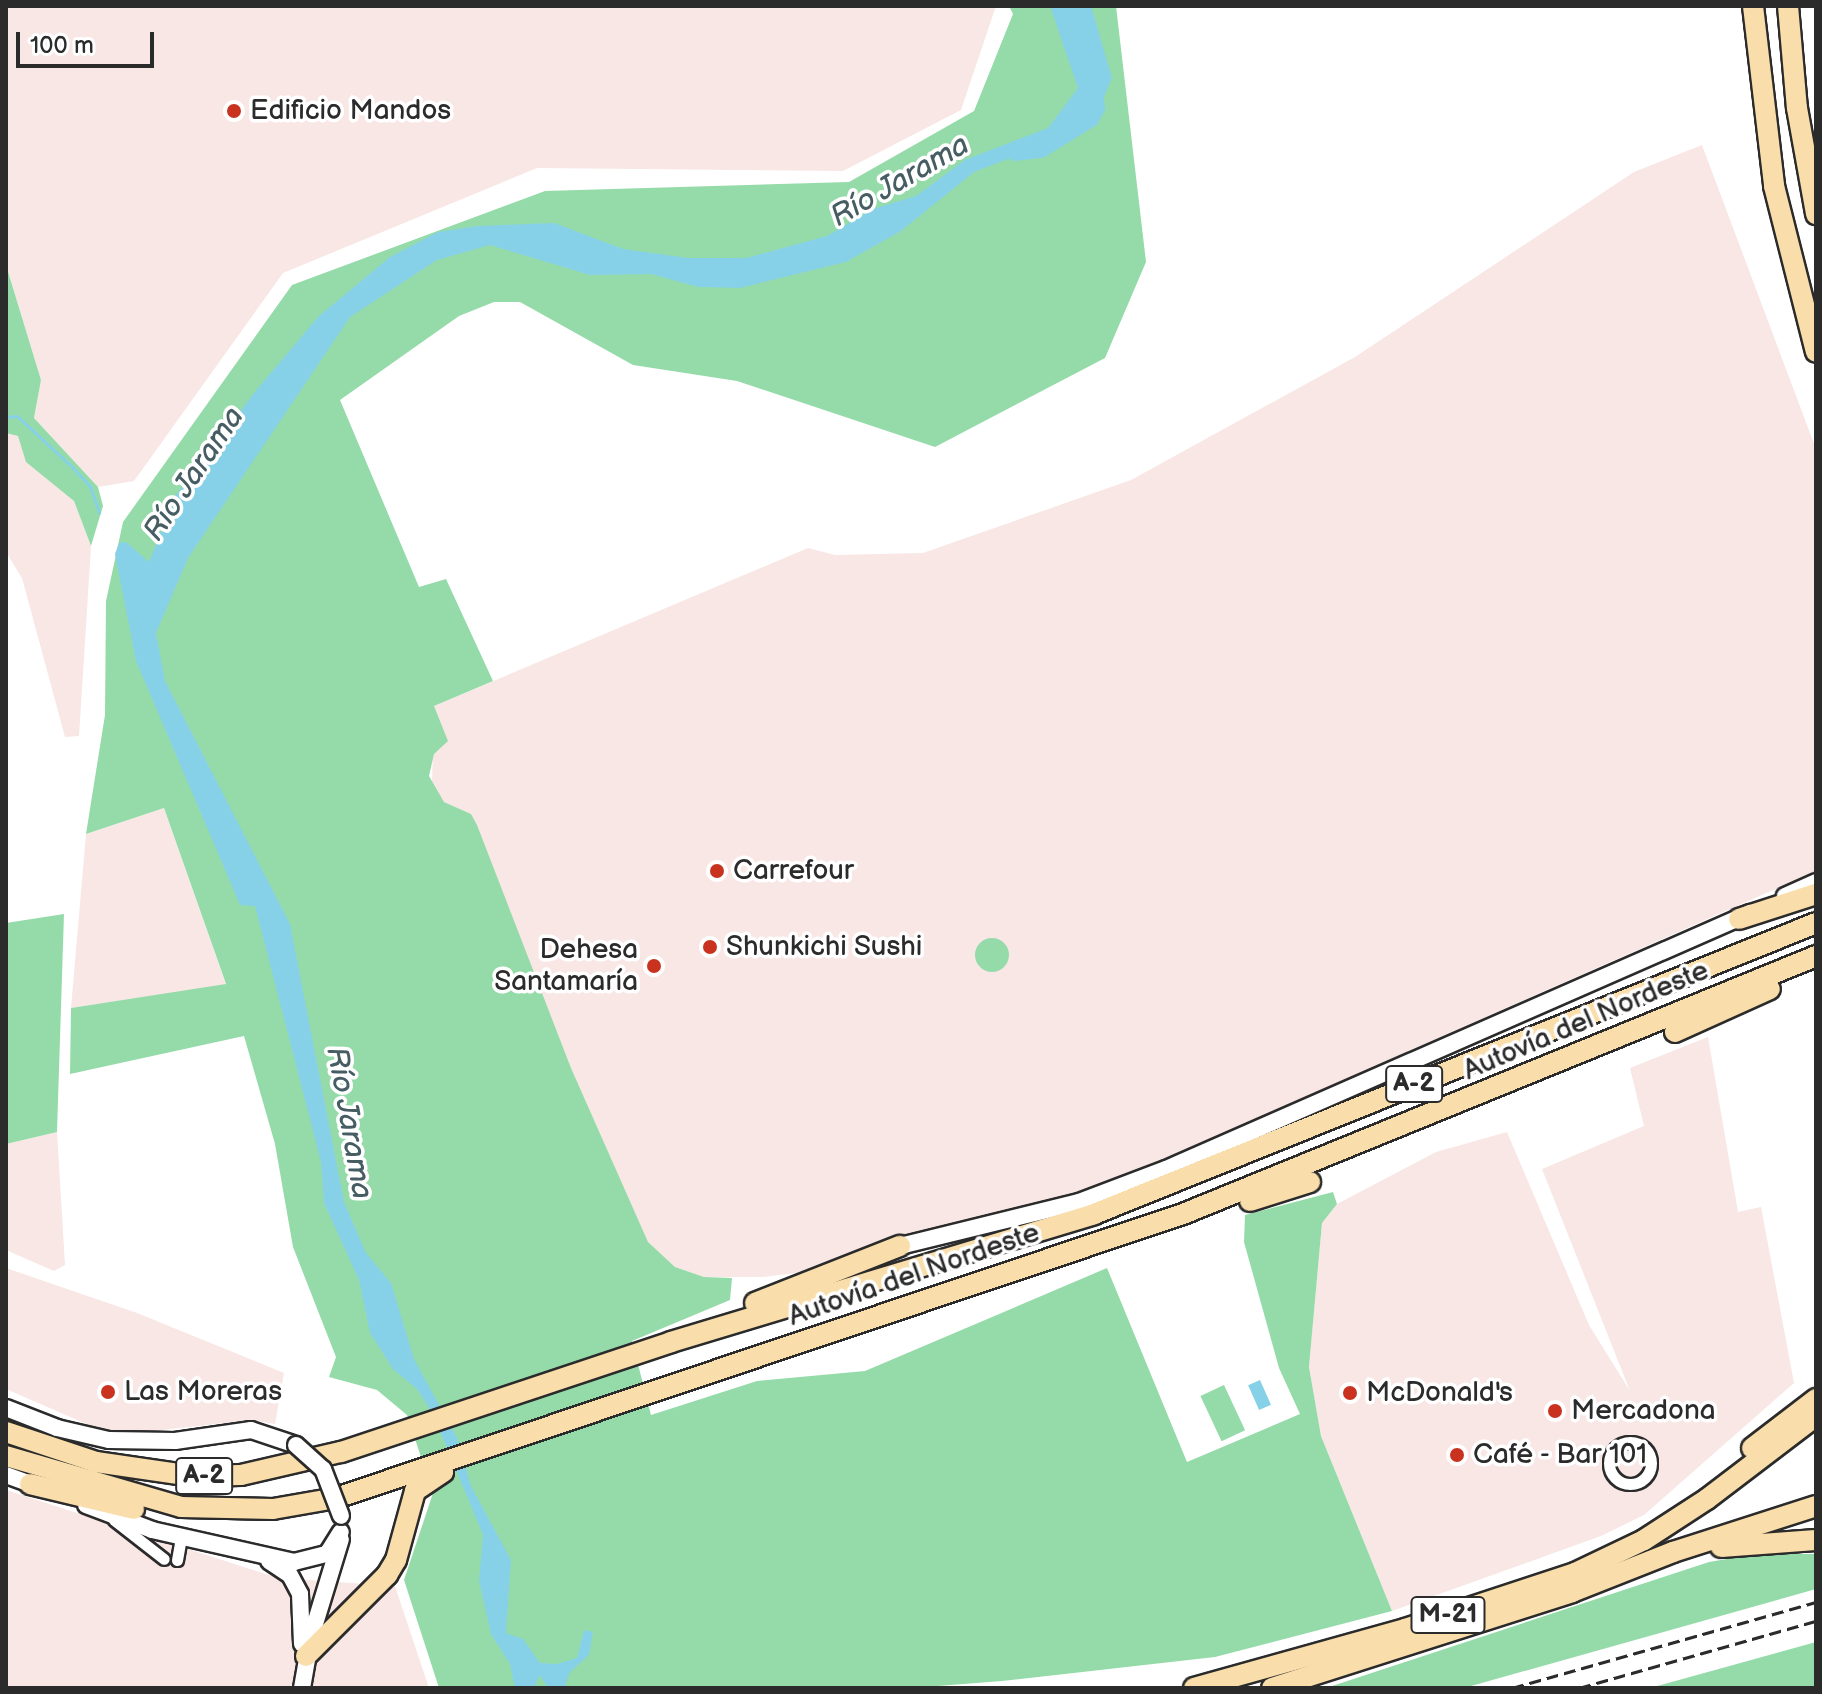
<!DOCTYPE html>
<html>
<head>
<meta charset="utf-8">
<style>
  body { margin:0 }
  #map { position:relative; width:1822px; height:1694px; overflow:hidden; background:#fff; font-family:"Balsamiq Sans",sans-serif }
  div>[style] { position:absolute }
  [style*='--x'] { left:calc(var(--x)*1px); top:calc(var(--y)*1px); width:calc(var(--w)*1px); rotate:calc(var(--a)*1deg) }
  .built>* { inset:0; background:#f8e7e4 }
  .green>* { inset:0; background:#95dba9; transform-origin:0 0 }
  .round { border-radius:50% }
  .water>* { inset:0; background:#87d1e8; transform-origin:0 0 }
  .stream>* { height:3px; margin:-1.5px; padding:0 1.5px; transform-origin:1.5px; border-radius:1.5px; background:#87d1e8 }
  .river>* { height:16px; margin:-8px; padding:0 8px; transform-origin:8px; border-radius:8px; background:#87d1e8 }
  .roads { filter:drop-shadow(2px 0 #2b2b2b) drop-shadow(-2px 0 #2b2b2b) drop-shadow(0 2px #2b2b2b) drop-shadow(0 -2px #2b2b2b) }
  .street>* { height:11px; margin:-5.5px; padding:0 5.5px; transform-origin:5.5px; border-radius:5.5px; background:#fff }
  .street>.ring { margin:-5.5px; padding:0; box-sizing:content-box; background:none; border:11px solid #fff; border-radius:50% }
  .secondary>* { height:16px; margin:-8px; padding:0 8px; transform-origin:8px; border-radius:8px; background:#fff }
  .highway>* { height:20px; margin:-10px; padding:0 10px; transform-origin:10px; border-radius:10px; background:#f9deab }
  .rail>* { height:3px; margin-top:-1.5px; transform-origin:0; background:repeating-linear-gradient(90deg,#2b2b2b 0 12px,transparent 0 18px) }
  .bridges { filter:drop-shadow(2px 0 #2b2b2b) drop-shadow(-2px 0 #2b2b2b) drop-shadow(0 2px #2b2b2b) drop-shadow(0 -2px #2b2b2b) }
  .secondary-bridge>* { height:16px; margin:-8px; padding:0 8px; transform-origin:8px; border-radius:8px; background:#fff }
  .dots>* { width:22px; height:22px; translate:-50% -50%; box-sizing:border-box; border:4px solid #fff; border-radius:50% }
  span { translate:-50% -50%; white-space:nowrap; text-align:center; line-height:1.15; -webkit-text-stroke:7px #fff; paint-order:stroke }
  .shield-label span { padding:2px 6px; background:#fff; border:2px solid; border-radius:6px; -webkit-text-stroke-width:0 }
  .shield-label { font-size:26px; color:#2b2b2b; font-weight:700 }
  .poi-label { font-size:28px; color:#2b2b2b }
  .left { translate:0 -50%; text-align:left }
  .right { translate:-100% -50%; text-align:right }
  .street-label { font-size:28px; color:#2b2b2b }
  .water-label { font-size:30px; color:#475d64; font-style:italic }
  .frame { position:absolute; inset:0; border:8px solid #2b2b2b; pointer-events:none }
  .scale { position:absolute; left:16px; top:32px; width:138px; height:36px; box-sizing:border-box; border:4px solid #2b2b2b; border-top:0; padding-left:10px; font-size:24px; line-height:28px; white-space:nowrap; color:#2b2b2b; -webkit-text-stroke:6px #fff; paint-order:stroke }
</style>
</head>
<body>
<div id="map">
  <div class="built">
    <div style="clip-path:polygon(6px 6px,996px 6px,961px 110px,843px 171px,537px 168px,283px 273px,134px 481px,98px 487px,34px 418px,41px 380px,6px 265px)"></div>
    <div style="clip-path:polygon(1702px 145px,1816px 449px,1816px 871px,1085px 1194px,974px 1233px,877px 1263px,763px 1277px,704px 1277px,675px 1267px,648px 1243px,571px 1068px,471px 814px,444px 802px,432px 786px,434px 706px,808px 548px,835px 555px,923px 553px,1131px 480px,1355px 357px,1634px 172px)"></div>
    <div style="clip-path:polygon(6px 433px,18px 436px,74px 501px,91px 546px,79px 736px,65px 737px,22px 578px,6px 552px)"></div>
    <div style="clip-path:polygon(164px 808px,226px 985px,71px 1008px,86px 834px)"></div>
    <div style="clip-path:polygon(1708px 1037px,1738px 1212px,1761px 1207px,1794px 1383px,1644px 1515px,1601px 1536px,1392px 1611px,1321px 1436px,1309px 1367px,1322px 1223px,1337px 1204px,1436px 1152px,1507px 1132px,1589px 1325px,1630px 1391px,1542px 1169px,1644px 1126px,1630px 1068px)"></div>
    <div style="clip-path:polygon(57px 1132px,65px 1265px,54px 1271px,6px 1250px,6px 1144px)"></div>
    <div style="clip-path:polygon(6px 1268px,137px 1313px,284px 1373px,275px 1424px,251px 1420px,136px 1433px,98px 1429px,6px 1389px)"></div>
    <div style="clip-path:polygon(6px 1490px,278px 1578px,395px 1586px,429px 1688px,6px 1688px)"></div>
  </div>
  <div class="green">
    <div style="clip-path:polygon(1009px 6px,1116px 6px,1146px 262px,1105px 358px,935px 447px,737px 381px,633px 365px,520px 302px,494px 302px,459px 316px,340px 400px,419px 587px,446px 579px,493px 681px,434px 706px,448px 741px,434px 754px,429px 776px,444px 802px,471px 814px,477px 825px,571px 1068px,648px 1242px,675px 1267px,704px 1277px,732px 1278px,730px 1300px,632px 1341px,651px 1415px,757px 1381px,865px 1371px,1107px 1268px,1187px 1462px,1300px 1414px,1279px 1368px,1244px 1242px,1245px 1215px,1333px 1192px,1337px 1204px,1322px 1223px,1309px 1367px,1321px 1436px,1392px 1611px,1215px 1657px,1002px 1681px,912px 1688px,439px 1688px,404px 1580px,433px 1493px,407px 1415px,377px 1390px,329px 1377px,336px 1357px,293px 1247px,275px 1144px,244px 1036px,70px 1074px,71px 1008px,226px 984px,164px 808px,86px 834px,105px 715px,106px 601px,123px 522px,292px 285px,545px 191px,849px 182px,974px 111px,1013px 14px)"></div>
    <div style="clip-path:polygon(6px 265px,41px 380px,34px 418px,98px 487px,103px 506px,91px 546px,74px 501px,26px 462px,18px 436px,6px 433px)"></div>
    <div style="clip-path:polygon(64px 914px,57px 1132px,6px 1144px,6px 923px)"></div>
    <div class="round" style="left:975px;top:938px;width:34px;height:34px"></div>
    <div style="left:1224px;top:1385px;width:50px;height:26px;rotate:65deg"></div>
    <div style="clip-path:polygon(1756px 1554px,1816px 1554px,1816px 1589px,1464px 1688px,1326px 1688px,1709px 1562px)"></div>
    <div style="clip-path:polygon(1816px 1642px,1816px 1688px,1650px 1688px)"></div>
  </div>
  <div class="water">
    <div style="clip-path:polygon(1050px 6px,1091px 6px,1112px 78px,1102px 101px,1062px 138px,974px 172px,901px 231px,846px 262px,740px 288px,698px 287px,651px 274px,590px 275px,490px 245px,437px 260px,350px 317px,188px 558px,156px 633px,165px 681px,290px 924px,344px 1202px,366px 1253px,391px 1283px,414px 1359px,457px 1438px,471px 1486px,511px 1560px,506px 1633px,523px 1639px,540px 1663px,557px 1664px,577px 1658px,584px 1630px,593px 1632px,589px 1655px,570px 1672px,564px 1688px,548px 1688px,540px 1675px,534px 1688px,515px 1688px,510px 1664px,491px 1634px,479px 1581px,483px 1535px,433px 1414px,417px 1389px,393px 1369px,370px 1333px,359px 1280px,324px 1203px,321px 1162px,255px 906px,240px 905px,136px 661px,115px 554px,119px 543px,126px 542px,149px 562px,176px 495px,258px 388px,319px 316px,390px 257px,438px 232px,478px 226px,554px 223px,623px 249px,688px 258px,746px 258px,827px 236px,873px 209px,916px 196px,965px 160px,1048px 128px,1078px 88px)"></div>
    <div style="left:1260px;top:1380px;width:27px;height:13px;rotate:66deg"></div>
  </div>
  <div class="stream">
    <div style="--x:6;--y:417;--w:11;--a:-5"></div>
    <div style="--x:17;--y:416;--w:75;--a:42.8"></div>
    <div style="--x:72;--y:467;--w:26;--a:47"></div>
    <div style="--x:90;--y:486;--w:28;--a:71"></div>
  </div>
  <div class="river">
    <div style="--x:1015;--y:153;--w:26;--a:-7"></div>
    <div style="--x:1041;--y:150;--w:59;--a:-31.8"></div>
    <div style="--x:1091;--y:119;--w:13;--a:-61"></div>
    <div style="--x:1097;--y:108;--w:24;--a:-97"></div>
  </div>
  <div class="roads">
    <div class="street">
      <div class="ring" style="left:1609px;top:1442px;width:31px;height:31px"></div>
      <div style="--x:114;--y:1520;--w:63;--a:38"></div>
      <div style="--x:177;--y:1560;--w:23;--a:-80"></div>
    </div>
    <div class="secondary">
      <div style="--x:1785;--y:896;--w:34;--a:-24"></div>
      <div style="--x:900;--y:1246;--w:184;--a:-13.8"></div>
      <div style="--x:1079;--y:1202;--w:93;--a:-20.8"></div>
      <div style="--x:1166;--y:1169;--w:638;--a:-23.67"></div>
      <div style="--x:6;--y:1408;--w:55;--a:21.4"></div>
      <div style="--x:57;--y:1428;--w:53;--a:13"></div>
      <div style="--x:109;--y:1440;--w:66;--a:0.9"></div>
      <div style="--x:175;--y:1441;--w:77;--a:-8.2"></div>
      <div style="--x:251;--y:1430;--w:47;--a:18.4"></div>
      <div style="--x:6;--y:1475;--w:38;--a:20"></div>
      <div style="--x:86;--y:1505;--w:71;--a:20.7"></div>
      <div style="--x:152;--y:1530;--w:146;--a:12.7"></div>
      <div style="--x:294;--y:1562;--w:34;--a:-14"></div>
      <div style="--x:327;--y:1554;--w:26;--a:-58"></div>
      <div style="--x:269;--y:1561;--w:25;--a:34"></div>
      <div style="--x:290;--y:1575;--w:21;--a:62"></div>
      <div style="--x:300;--y:1594;--w:50;--a:87.7"></div>
      <div style="--x:302;--y:1688;--w:52;--a:-80"></div>
      <div style="--x:311;--y:1637;--w:102;--a:-73"></div>
    </div>
    <div class="highway">
      <div style="--x:1753;--y:6;--w:181;--a:83.3"></div>
      <div style="--x:1774;--y:186;--w:171;--a:75.8"></div>
      <div style="--x:1788;--y:6;--w:102;--a:85"></div>
      <div style="--x:1797;--y:108;--w:108;--a:79.8"></div>
      <div style="--x:1739;--y:919;--w:81;--a:-18"></div>
      <div style="--x:1675;--y:1032;--w:104;--a:-24.4"></div>
      <div style="--x:1250;--y:1201;--w:63;--a:-17.6"></div>
      <div style="--x:755;--y:1303;--w:156;--a:-21.5"></div>
      <div style="--x:6;--y:1432;--w:95;--a:18.4"></div>
      <div style="--x:96;--y:1462;--w:97;--a:8.3"></div>
      <div style="--x:192;--y:1476;--w:49;--a:-1.2"></div>
      <div style="--x:241;--y:1475;--w:103;--a:-13"></div>
      <div style="--x:341;--y:1452;--w:348;--a:-18.4"></div>
      <div style="--x:671;--y:1342;--w:442;--a:-16.8"></div>
      <div style="--x:1094;--y:1214;--w:778;--a:-21.95"></div>
      <div style="--x:1752;--y:1448;--w:81;--a:-37.4"></div>
      <div style="--x:6;--y:1456;--w:182;--a:16.2"></div>
      <div style="--x:181;--y:1507;--w:92;--a:1.2"></div>
      <div style="--x:273;--y:1509;--w:64;--a:-9.9"></div>
      <div style="--x:336;--y:1498;--w:893;--a:-18.54"></div>
      <div style="--x:1183;--y:1214;--w:684;--a:-22.17"></div>
      <div style="--x:30;--y:1484;--w:107;--a:13.5"></div>
      <div style="--x:1721;--y:1547;--w:95;--a:-4.2"></div>
      <div style="--x:306;--y:1656;--w:115;--a:-45"></div>
      <div style="--x:387;--y:1575;--w:17;--a:-59"></div>
      <div style="--x:396;--y:1560;--w:72;--a:-74.6"></div>
      <div style="--x:415;--y:1491;--w:34;--a:-34"></div>
      <div style="--x:1194;--y:1688;--w:219;--a:-15.6"></div>
      <div style="--x:1405;--y:1629;--w:179;--a:-18.2"></div>
      <div style="--x:1575;--y:1573;--w:76;--a:-25.6"></div>
      <div style="--x:1644;--y:1540;--w:75;--a:-33.1"></div>
      <div style="--x:1707;--y:1499;--w:137;--a:-37.3"></div>
      <div style="--x:1272;--y:1688;--w:315;--a:-17.7"></div>
      <div style="--x:1572;--y:1592;--w:109;--a:-21.6"></div>
      <div style="--x:1673;--y:1552;--w:150;--a:-17.8"></div>
    </div>
  </div>
  <div class="rail">
    <div style="--x:1512;--y:1688;--w:316;--a:-15.8"></div>
    <div style="--x:1579;--y:1688;--w:246;--a:-15.8"></div>
  </div>
  <div class="bridges">
    <div class="secondary-bridge">
      <div style="--x:296;--y:1445;--w:36;--a:42"></div>
      <div style="--x:323;--y:1469;--w:50;--a:69"></div>
    </div>
  </div>
  <div class="dots">
    <div style="left:234px;top:111px;background:#c8321e"></div>
    <div style="left:717px;top:871px;background:#c8321e"></div>
    <div style="left:710px;top:947px;background:#c8321e"></div>
    <div style="left:654px;top:966px;background:#c8321e"></div>
    <div style="left:108px;top:1392px;background:#c8321e"></div>
    <div style="left:1350px;top:1393px;background:#c8321e"></div>
    <div style="left:1555px;top:1411px;background:#c8321e"></div>
    <div style="left:1457px;top:1455px;background:#c8321e"></div>
  </div>
  <div class="shield-label">
    <span style="left:1414px;top:1084px">A-2</span>
    <span style="left:204px;top:1476px">A-2</span>
    <span style="left:1448px;top:1615px">M-21</span>
  </div>
  <div class="poi-label">
    <span class="left" style="left:250px;top:111px">Edificio Mandos</span>
    <span class="left" style="left:733px;top:871px">Carrefour</span>
    <span class="left" style="left:726px;top:947px">Shunkichi Sushi</span>
    <span class="right" style="left:638px;top:966px">Dehesa<br>Santamaría</span>
    <span class="left" style="left:124px;top:1392px">Las Moreras</span>
    <span class="left" style="left:1366px;top:1393px">McDonald's</span>
    <span class="left" style="left:1571px;top:1411px">Mercadona</span>
    <span class="left" style="left:1473px;top:1455px">Café - Bar 101</span>
  </div>
  <div class="street-label">
    <span style="left:1586px;top:1021px;rotate:-23deg">Autovía del Nordeste</span>
    <span style="left:914px;top:1275px;rotate:-19deg">Autovía del Nordeste</span>
  </div>
  <div class="water-label">
    <span style="left:900px;top:181px;rotate:-30deg">Río Jarama</span>
    <span style="left:194px;top:474px;rotate:-56deg">Río Jarama</span>
    <span style="left:349px;top:1123px;rotate:80deg">Río Jarama</span>
  </div>
  <div class="frame"></div>
  <div class="scale">100 m</div>
</div>
</body>
</html>
